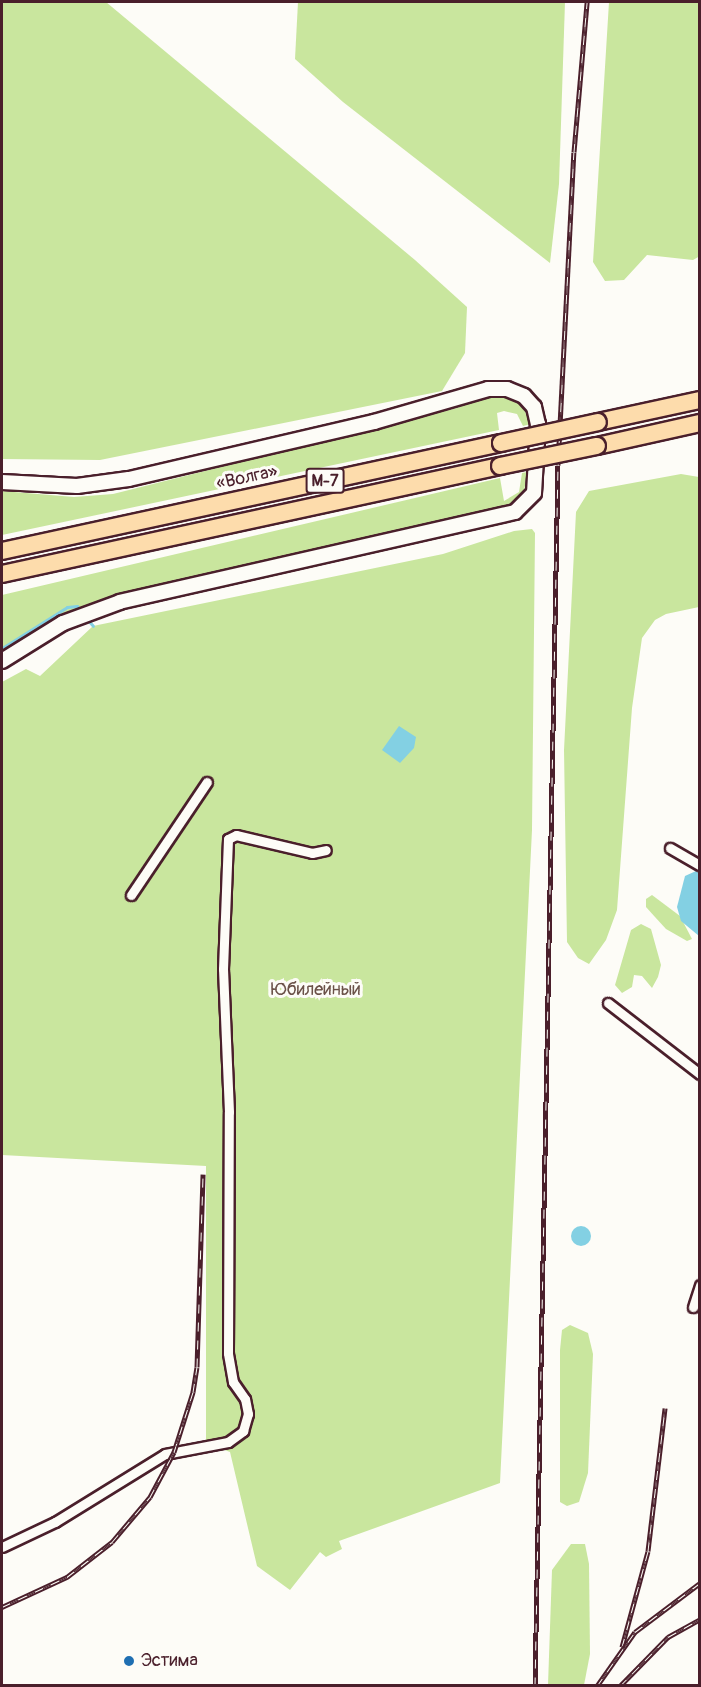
<!DOCTYPE html>
<html>
<head>
<meta charset="utf-8">
<style>
  body { margin:0 }
  #map { position:relative; width:701px; height:1687px; overflow:hidden; background:#fdfcf7; font-family:Pangolin,sans-serif }
  div>[style] { position:absolute }
  [style*='--x'] { left:calc(var(--x)*1px); top:calc(var(--y)*1px); width:calc(var(--w)*1px); rotate:calc(var(--a)*1deg) }
  .green>* { inset:0; background:#c9e69e }
  .water>* { inset:0; background:#83d0e3 }
  .round { border-radius:50% }
  .stream>* { height:3px; margin:-1.5px; padding:0 1.5px; transform-origin:1.5px; border-radius:1.5px; background:#83d0e3 }
  .roads { filter:drop-shadow(2px 0 #4a1f2b) drop-shadow(-2px 0 #4a1f2b) drop-shadow(0 2px #4a1f2b) drop-shadow(0 -2px #4a1f2b) }
  .minor>* { height:9px; margin:-4.5px; padding:0 4.5px; transform-origin:4.5px; border-radius:4.5px; background:#fdfcf7 }
  .secondary>* { height:14px; margin:-7px; padding:0 7px; transform-origin:7px; border-radius:7px; background:#fdfcf7 }
  .trunk>* { height:16px; margin:-8px; padding:0 8px; transform-origin:8px; border-radius:8px; background:#fddcac }
  .rail>* { height:5px; margin-top:-2.5px; transform-origin:0; background:repeating-linear-gradient(90deg,#fdfcf7 0 9px,#4a1f2b 0 18px); box-sizing:border-box; border-block:2px solid #4a1f2b }
  .bridges { filter:drop-shadow(2px 0 #4a1f2b) drop-shadow(-2px 0 #4a1f2b) drop-shadow(0 2px #4a1f2b) drop-shadow(0 -2px #4a1f2b) }
  .trunk-bridge>* { height:16px; margin:-8px; padding:0 8px; transform-origin:8px; border-radius:8px; background:#fddcac }
  .dots>* { width:16px; height:16px; translate:-50% -50%; box-sizing:border-box; border:3px solid #fdfcf7; border-radius:50% }
  span { translate:-50% -50%; white-space:nowrap; text-align:center; line-height:1.15; -webkit-text-stroke:6px #fdfcf7; paint-order:stroke }
  .shield-label span { padding:2px 4px; background:#fdfcf7; border:2px solid; border-radius:4px; -webkit-text-stroke-width:0 }
  .shield-label { font-size:16px; color:#4a1f2b; font-weight:700 }
  .street-label { font-size:18px; color:#4a1f2b }
  .park-label { font-size:18px; color:#6a5148 }
  .poi-label { font-size:18px; color:#4a1f2b }
  .left { translate:0 -50%; text-align:left }
  .frame { position:absolute; inset:0; border:3px solid #4a1f2b; pointer-events:none }
</style>
</head>
<body>
<div id="map">
  <div class="green">
    <div style="clip-path:polygon(2px 2px,106px 2px,415px 260px,467px 307px,465px 353px,442px 391px,100px 460px,2px 459px)"></div>
    <div style="clip-path:polygon(298px 2px,565px 2px,559px 184px,550px 263px,343px 102px,295px 59px)"></div>
    <div style="clip-path:polygon(609px 2px,699px 2px,700px 256px,693px 260px,647px 255px,624px 280px,605px 281px,593px 262px)"></div>
    <div style="clip-path:polygon(500px 396px,521px 403px,531px 424px,523px 426px,517px 414px,504px 411px,497px 413px,499px 430px,2px 535px,2px 491px,74px 497px,113px 494px,457px 408px,484px 397px)"></div>
    <div style="clip-path:polygon(527px 472px,524px 492px,508px 508px,117px 595px,58px 615px,2px 652px,2px 595px,500px 478px,504px 501px,519px 492px,522px 473px)"></div>
    <div style="clip-path:polygon(681px 474px,699px 477px,699px 607px,666px 614px,655px 620px,642px 638px,632px 708px,617px 910px,606px 940px,589px 964px,578px 958px,567px 942px,564px 750px,576px 512px,589px 491px)"></div>
    <div style="clip-path:polygon(532px 529px,535px 533px,532px 830px,500px 1483px,339px 1541px,342px 1549px,326px 1557px,320px 1552px,290px 1590px,257px 1566px,230px 1452px,206px 1443px,206px 1166px,2px 1155px,2px 682px,26px 669px,40px 676px,93px 626px,443px 554px,514px 531px)"></div>
    <div style="clip-path:polygon(652px 895px,680px 916px,692px 939px,687px 941px,666px 929px,655px 917px,646px 907px,646px 899px)"></div>
    <div style="clip-path:polygon(641px 924px,651px 929px,661px 965px,658px 977px,652px 988px,642px 976px,634px 975px,632px 987px,622px 993px,615px 985px,631px 930px)"></div>
    <div style="clip-path:polygon(570px 1325px,588px 1333px,593px 1354px,588px 1473px,579px 1502px,567px 1506px,560px 1502px,560px 1350px,562px 1330px)"></div>
    <div style="clip-path:polygon(571px 1544px,585px 1544px,589px 1564px,590px 1654px,584px 1685px,548px 1685px,552px 1570px)"></div>
  </div>
  <div class="water">
    <div style="clip-path:polygon(399px 726px,416px 737px,414px 748px,400px 763px,382px 750px)"></div>
    <div style="clip-path:polygon(696px 871px,699px 873px,699px 936px,681px 921px,677px 907px,685px 876px)"></div>
    <div class="round" style="left:571px;top:1226px;width:20px;height:20px"></div>
  </div>
  <div class="stream">
    <div style="--x:87;--y:619;--w:9;--a:49"></div>
    <div style="--x:2;--y:648;--w:77;--a:-32.2"></div>
    <div style="--x:67;--y:607;--w:10;--a:-6"></div>
    <div style="--x:77;--y:606;--w:6;--a:51"></div>
  </div>
  <div class="roads">
    <div class="minor">
      <div style="--x:670;--y:848;--w:34;--a:30"></div>
      <div style="--x:131;--y:895;--w:136;--a:-56.1"></div>
      <div style="--x:608;--y:1003;--w:116;--a:37.7"></div>
      <div style="--x:693;--y:1307;--w:23;--a:-72"></div>
      <div style="--x:2;--y:1547;--w:59;--a:-25.3"></div>
      <div style="--x:55;--y:1522;--w:129;--a:-31.7"></div>
      <div style="--x:165;--y:1454;--w:64;--a:-10.8"></div>
      <div style="--x:228;--y:1442;--w:19;--a:-36"></div>
      <div style="--x:243;--y:1431;--w:18;--a:-74"></div>
      <div style="--x:248;--y:1414;--w:15;--a:-101"></div>
      <div style="--x:245;--y:1399;--w:21;--a:-125"></div>
      <div style="--x:233;--y:1382;--w:29;--a:-100"></div>
      <div style="--x:228;--y:1353;--w:241;--a:-89.8"></div>
      <div style="--x:229;--y:1112;--w:143;--a:-92.4"></div>
      <div style="--x:223;--y:969;--w:130;--a:-87.8"></div>
      <div style="--x:228;--y:839;--w:9;--a:-27"></div>
      <div style="--x:236;--y:835;--w:78;--a:13.3"></div>
      <div style="--x:312;--y:853;--w:14;--a:-12"></div>
    </div>
    <div class="secondary">
      <div style="--x:2;--y:482;--w:75;--a:3.1"></div>
      <div style="--x:77;--y:486;--w:52;--a:-7.7"></div>
      <div style="--x:129;--y:479;--w:252;--a:-13.1"></div>
      <div style="--x:374;--y:422;--w:119;--a:-16.1"></div>
      <div style="--x:488;--y:389;--w:19;--a:0"></div>
      <div style="--x:507;--y:389;--w:18;--a:22"></div>
      <div style="--x:524;--y:396;--w:15;--a:48"></div>
      <div style="--x:534;--y:407;--w:17;--a:77"></div>
      <div style="--x:538;--y:424;--w:69;--a:93.3"></div>
      <div style="--x:534;--y:493;--w:27;--a:135"></div>
      <div style="--x:515;--y:512;--w:405;--a:167.2"></div>
      <div style="--x:120;--y:602;--w:61;--a:159.8"></div>
      <div style="--x:63;--y:623;--w:72;--a:148.1"></div>
    </div>
    <div class="trunk">
      <div style="--x:598;--y:422;--w:104;--a:-12.2"></div>
      <div style="--x:597;--y:446;--w:106;--a:-12.6"></div>
      <div style="--x:2;--y:551;--w:511;--a:-12.21"></div>
      <div style="--x:2;--y:574;--w:510;--a:-12.24"></div>
    </div>
  </div>
  <div class="rail">
    <div style="--x:2;--y:1607;--w:72;--a:-24.8"></div>
    <div style="--x:67;--y:1577;--w:57;--a:-37.9"></div>
    <div style="--x:112;--y:1542;--w:59;--a:-49.8"></div>
    <div style="--x:150;--y:1497;--w:51;--a:-61.9"></div>
    <div style="--x:174;--y:1452;--w:63;--a:-72.4"></div>
    <div style="--x:193;--y:1392;--w:25;--a:-81"></div>
    <div style="--x:197;--y:1367;--w:193;--a:-88.2"></div>
    <div style="--x:622;--y:1647;--w:99;--a:-74.8"></div>
    <div style="--x:648;--y:1551;--w:144;--a:-83.2"></div>
    <div style="--x:535;--y:1686;--w:1221;--a:-88.92"></div>
    <div style="--x:558;--y:465;--w:313;--a:-87.1"></div>
    <div style="--x:574;--y:152;--w:151;--a:-85"></div>
    <div style="--x:597;--y:1686;--w:66;--a:-54.9"></div>
    <div style="--x:635;--y:1632;--w:81;--a:-37"></div>
    <div style="--x:620;--y:1686;--w:69;--a:-45.6"></div>
    <div style="--x:668;--y:1637;--w:37;--a:-29"></div>
  </div>
  <div class="bridges">
    <div class="trunk-bridge">
      <div style="--x:501;--y:443;--w:99;--a:-12.2"></div>
      <div style="--x:500;--y:466;--w:99;--a:-11.7"></div>
    </div>
  </div>
  <div class="dots">
    <div style="left:129px;top:1661px;background:#1f6fb2"></div>
  </div>
  <div class="shield-label">
    <span style="left:325px;top:481px">М-7</span>
  </div>
  <div class="street-label">
    <span style="left:247px;top:478px;rotate:-12deg">«Волга»</span>
  </div>
  <div class="park-label">
    <span style="left:316px;top:990px">Юбилейный</span>
  </div>
  <div class="poi-label">
    <span class="left" style="left:141px;top:1661px">Эстима</span>
  </div>
  <div class="frame"></div>
</div>
</body>
</html>
